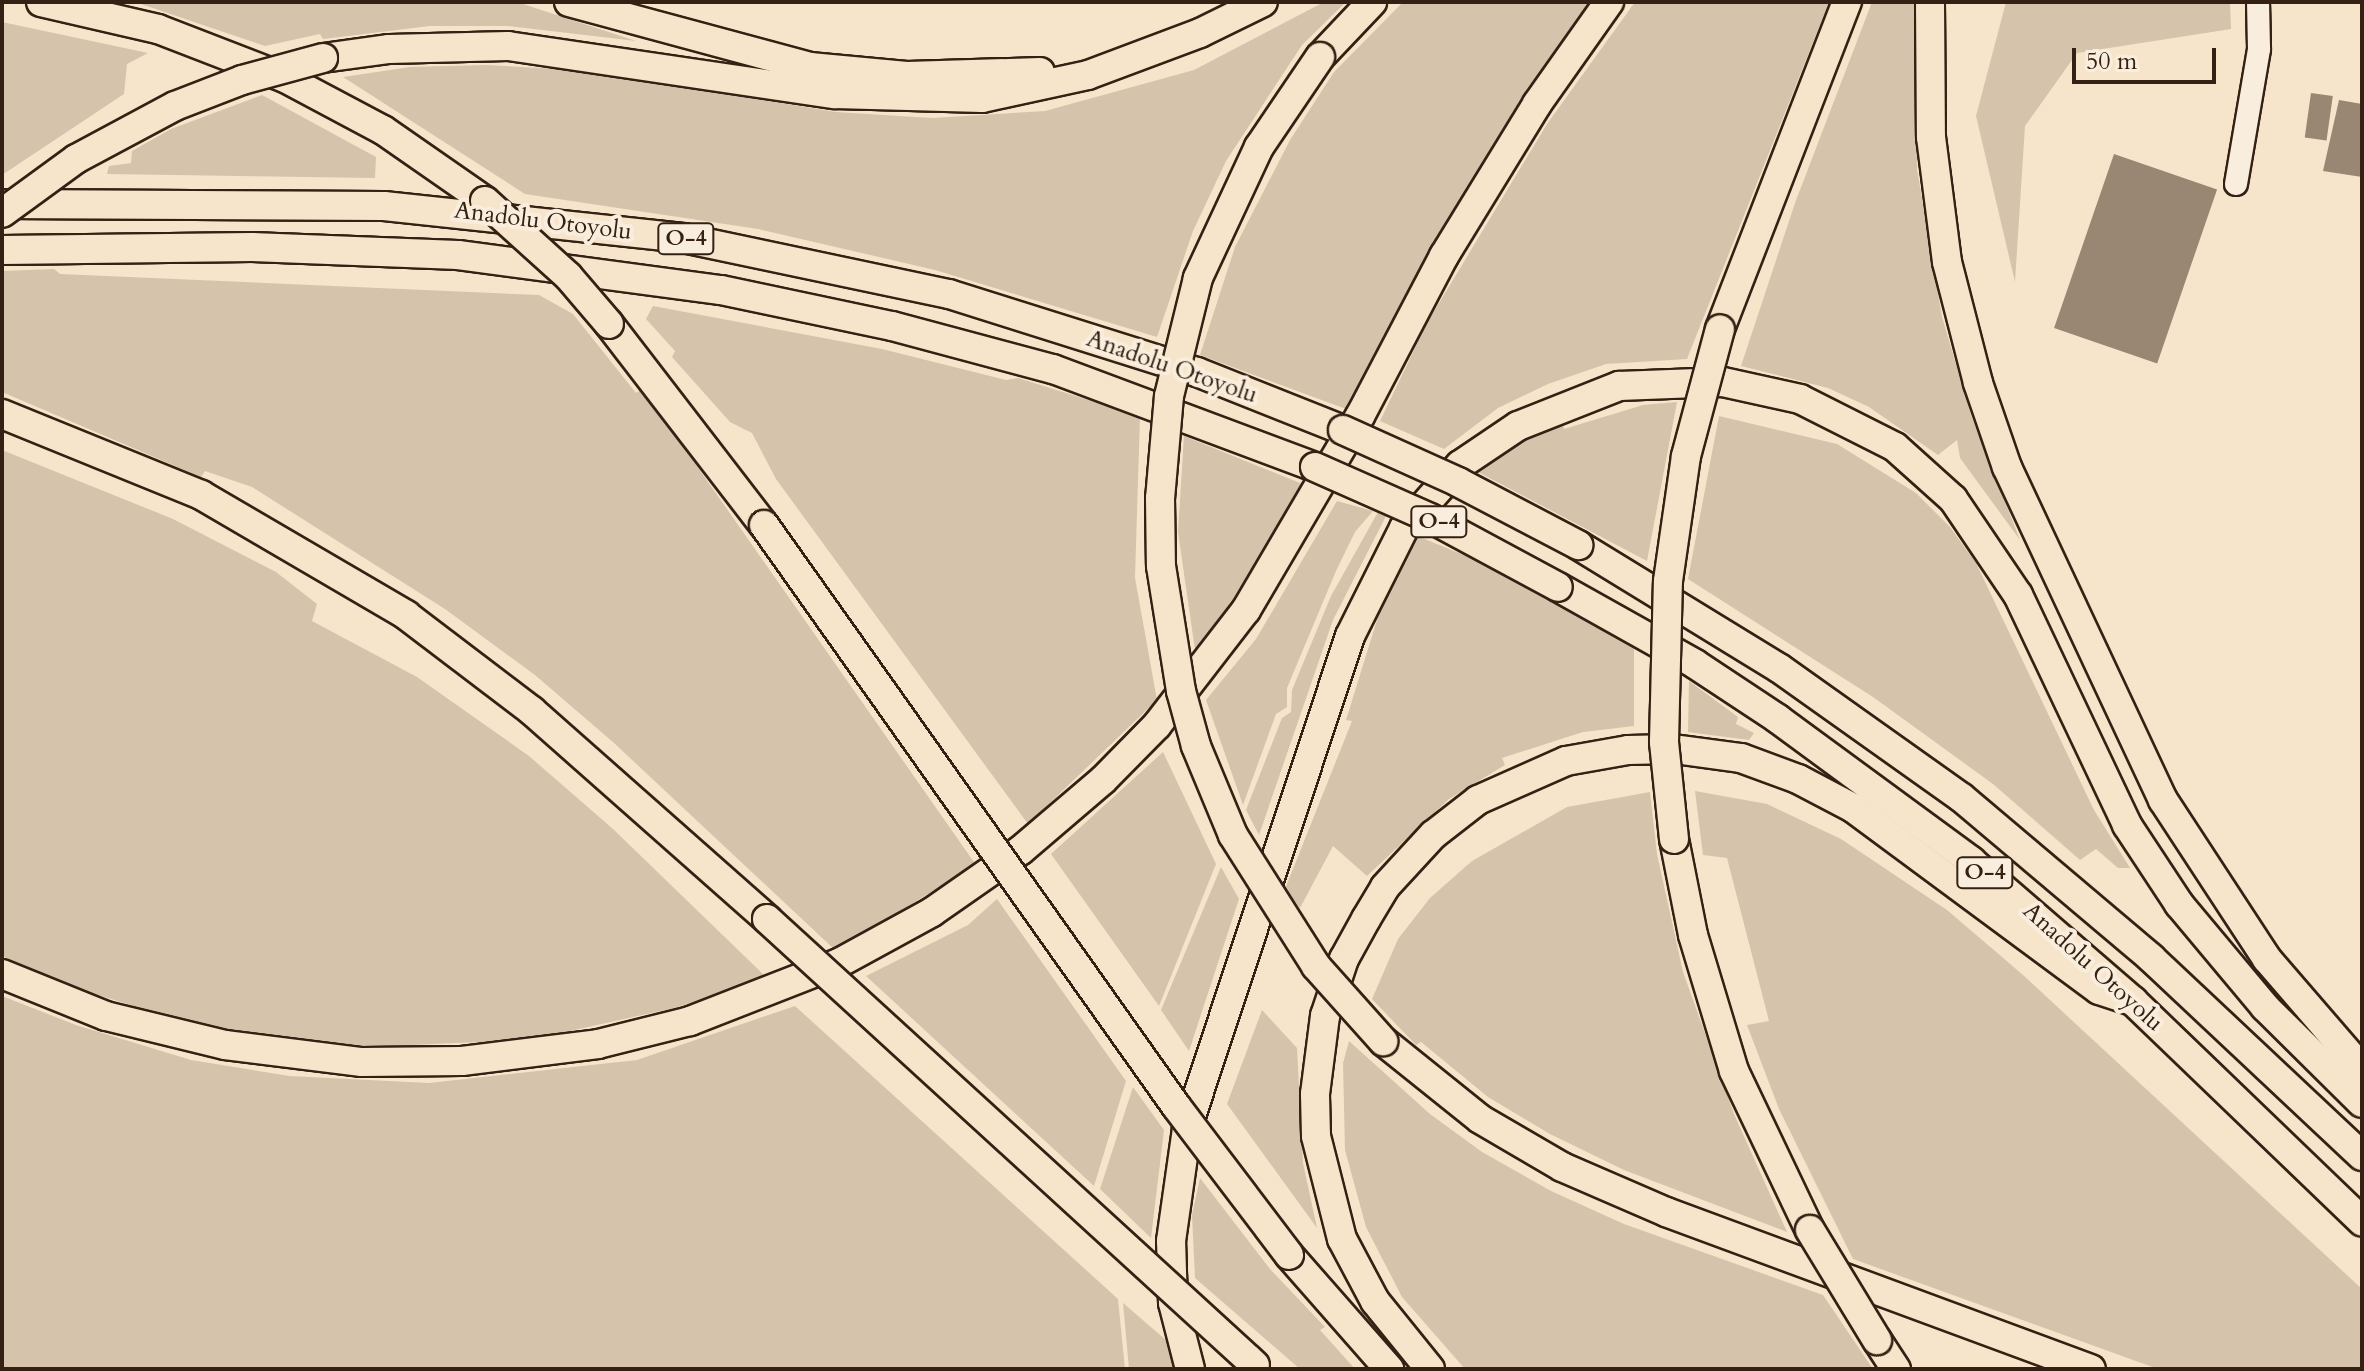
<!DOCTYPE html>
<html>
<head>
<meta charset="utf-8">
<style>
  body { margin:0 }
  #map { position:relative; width:2364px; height:1371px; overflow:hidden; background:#f6e5ca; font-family:Cardo,serif }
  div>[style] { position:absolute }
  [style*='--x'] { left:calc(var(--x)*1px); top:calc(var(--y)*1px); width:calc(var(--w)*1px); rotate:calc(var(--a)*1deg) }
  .green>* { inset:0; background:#d5c4ab }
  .building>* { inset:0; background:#998773; transform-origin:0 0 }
  .roads { filter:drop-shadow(2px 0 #342114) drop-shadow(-2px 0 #342114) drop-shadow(0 2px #342114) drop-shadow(0 -2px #342114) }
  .secondary>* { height:22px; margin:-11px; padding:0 11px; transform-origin:11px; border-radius:11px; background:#f9eedd }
  .highway>* { height:28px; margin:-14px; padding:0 14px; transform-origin:14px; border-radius:14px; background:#f6e5ca }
  .bridges { filter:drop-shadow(2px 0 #342114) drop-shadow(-2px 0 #342114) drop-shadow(0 2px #342114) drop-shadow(0 -2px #342114) }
  .highway-bridge>* { height:28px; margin:-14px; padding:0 14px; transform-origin:14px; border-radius:14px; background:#f6e5ca }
  span { translate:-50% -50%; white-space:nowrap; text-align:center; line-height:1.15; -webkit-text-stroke:8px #f9eedd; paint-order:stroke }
  .shield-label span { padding:2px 6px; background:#f9eedd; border:2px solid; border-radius:6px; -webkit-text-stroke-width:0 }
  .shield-label { font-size:22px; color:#342114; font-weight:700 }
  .street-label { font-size:24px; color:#342114 }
  .frame { position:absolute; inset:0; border:4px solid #342114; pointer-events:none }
  .scale { position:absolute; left:2072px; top:48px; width:144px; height:36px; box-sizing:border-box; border:4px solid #342114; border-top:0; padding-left:10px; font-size:24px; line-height:28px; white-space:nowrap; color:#342114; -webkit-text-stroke:6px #f9eedd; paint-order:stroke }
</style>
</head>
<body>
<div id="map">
  <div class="green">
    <div style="clip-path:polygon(135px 2px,517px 2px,636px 41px,508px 26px,430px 26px,323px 39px,320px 34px,265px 46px)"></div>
    <div style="clip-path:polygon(1324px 2px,1346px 2px,1302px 45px,1226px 161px,1193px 231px,1157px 337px,935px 270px,758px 229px,525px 194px,343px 77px,410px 67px,487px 65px,577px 70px,836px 112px,932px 118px,1045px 111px,1194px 70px)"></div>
    <div style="clip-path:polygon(1403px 2px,1599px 2px,1528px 87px,1459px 201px,1346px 409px,1200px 355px,1235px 247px,1290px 140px,1334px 72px)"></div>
    <div style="clip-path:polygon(1635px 2px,1829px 2px,1687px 359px,1606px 364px,1548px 384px,1498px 408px,1444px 449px,1380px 421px,1427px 323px,1547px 124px)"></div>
    <div style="clip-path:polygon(1872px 2px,1916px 2px,1917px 169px,1942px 317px,1972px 418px,2020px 540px,1960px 458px,1957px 440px,1938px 455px,1869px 407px,1828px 388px,1741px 366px,1795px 203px)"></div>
    <div style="clip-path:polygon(2006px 2px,2230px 2px,2231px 29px,2077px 53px,2025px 126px,2015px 282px,1976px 116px)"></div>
    <div style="clip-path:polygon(2px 22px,148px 53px,127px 64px,124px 94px,2px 175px)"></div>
    <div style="clip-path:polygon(262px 95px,376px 157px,375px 178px,107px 174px,109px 166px,131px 163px,132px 151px,171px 129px)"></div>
    <div style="clip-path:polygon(54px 269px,60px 274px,539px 295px,573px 314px,636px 393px,643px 389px,976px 865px,835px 950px,614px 743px,535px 675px,445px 609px,252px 487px,205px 471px,201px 477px,2px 392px,2px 271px)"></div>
    <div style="clip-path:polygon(653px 306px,882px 349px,1006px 380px,1018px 378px,1140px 416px,1135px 578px,1157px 700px,1028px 824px,776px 479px,752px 433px,730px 422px,672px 357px,675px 351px,646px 319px)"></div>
    <div style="clip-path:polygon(1677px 402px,1647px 561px,1478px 472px,1513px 443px,1562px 421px,1564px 429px,1643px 405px)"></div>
    <div style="clip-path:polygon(1719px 416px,1837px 444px,1916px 493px,1950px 527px,1976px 563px,2094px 810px,2130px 868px,2118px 868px,2096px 849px,2080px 860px,1993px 784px,1873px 697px,1688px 579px)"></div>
    <div style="clip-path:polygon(1184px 436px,1305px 485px,1196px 657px,1178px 532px)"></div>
    <div style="clip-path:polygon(2px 450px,173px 519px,276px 572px,317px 604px,312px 621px,417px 677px,529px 756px,613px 829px,767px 978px,674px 1008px,529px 1040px,363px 1047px,274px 1041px,191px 1024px,73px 987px,2px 956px)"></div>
    <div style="clip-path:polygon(1337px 501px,1373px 511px,1355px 532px,1336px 571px,1287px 688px,1287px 707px,1276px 714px,1243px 805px,1206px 700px,1256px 639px)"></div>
    <div style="clip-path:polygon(1378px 512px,1386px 516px,1333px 620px,1259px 835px,1246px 810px,1282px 718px,1291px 712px,1292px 690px,1331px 596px)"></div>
    <div style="clip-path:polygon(1415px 535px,1488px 565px,1634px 649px,1634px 726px,1583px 732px,1502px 758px,1505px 765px,1449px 799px,1367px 876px,1333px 846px,1300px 908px,1285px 889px,1352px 721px,1346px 720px,1390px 578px)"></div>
    <div style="clip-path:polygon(1689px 681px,1738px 717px,1736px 724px,1754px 733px,1749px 740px,1688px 732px)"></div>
    <div style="clip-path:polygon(1163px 752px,1216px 864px,1159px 1006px,1051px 854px)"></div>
    <div style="clip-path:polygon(1695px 791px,1767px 804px,1841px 839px,1947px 910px,2023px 975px,2362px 1289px,2362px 1369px,2158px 1369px,1853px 1259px,1779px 1109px,1747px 1025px,1769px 1021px,1727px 858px,1703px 855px)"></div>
    <div style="clip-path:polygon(1650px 792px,1657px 854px,1683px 972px,1734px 1114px,1787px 1232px,1624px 1170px,1550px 1134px,1488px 1097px,1421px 1042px,1416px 1045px,1372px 999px,1398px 939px,1430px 898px,1472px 861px,1567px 807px)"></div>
    <div style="clip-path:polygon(1221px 867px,1239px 899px,1189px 1051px,1161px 1010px)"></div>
    <div style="clip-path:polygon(997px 899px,1126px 1081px,1094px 1186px,866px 976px,968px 925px)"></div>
    <div style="clip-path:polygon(2px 996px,76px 1025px,191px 1060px,289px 1076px,429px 1083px,637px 1060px,795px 1006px,1118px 1299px,1125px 1369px,2px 1369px)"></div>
    <div style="clip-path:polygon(1262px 1010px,1297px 1048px,1303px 1163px,1317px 1228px,1227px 1104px)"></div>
    <div style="clip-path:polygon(1349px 1041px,1430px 1114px,1482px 1152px,1551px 1191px,1624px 1224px,1823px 1295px,1873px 1369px,1465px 1369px,1402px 1297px,1366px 1227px,1345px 1150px,1343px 1063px)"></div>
    <div style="clip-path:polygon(1133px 1087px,1164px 1130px,1151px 1238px,1100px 1189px)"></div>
    <div style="clip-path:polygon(1200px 1178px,1270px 1269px,1325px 1327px,1320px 1330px,1355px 1369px,1300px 1369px,1195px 1278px,1192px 1215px)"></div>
    <div style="clip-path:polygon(1123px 1303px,1174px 1347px,1178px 1369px,1129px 1369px)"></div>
  </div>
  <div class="building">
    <div style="left:2311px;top:93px;width:22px;height:45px;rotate:8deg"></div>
    <div style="clip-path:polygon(2339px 100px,2362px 104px,2362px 177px,2323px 171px)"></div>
    <div style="left:2114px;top:154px;width:109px;height:184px;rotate:19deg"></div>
  </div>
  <div class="roads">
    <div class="secondary">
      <div style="--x:2236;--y:184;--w:137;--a:-80.3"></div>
      <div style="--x:2259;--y:49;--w:47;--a:-91.2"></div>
    </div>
    <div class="highway">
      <div style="--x:41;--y:2;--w:120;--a:13"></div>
      <div style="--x:158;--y:29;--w:136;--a:21.1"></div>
      <div style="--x:285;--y:78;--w:111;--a:28"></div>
      <div style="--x:383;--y:130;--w:124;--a:34.8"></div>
      <div style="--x:569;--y:2;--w:250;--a:15.1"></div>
      <div style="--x:810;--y:67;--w:97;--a:5.3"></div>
      <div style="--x:907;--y:76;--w:133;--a:-1.7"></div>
      <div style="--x:1930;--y:2;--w:135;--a:89.6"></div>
      <div style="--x:1931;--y:137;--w:126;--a:82.7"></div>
      <div style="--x:1947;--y:262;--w:125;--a:75.6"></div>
      <div style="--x:1978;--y:383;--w:89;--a:71"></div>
      <div style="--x:2007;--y:467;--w:368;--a:64.9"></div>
      <div style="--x:2163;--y:800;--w:190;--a:56.8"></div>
      <div style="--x:2267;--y:959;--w:145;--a:49.2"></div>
      <div style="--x:1320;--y:57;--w:76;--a:-46.6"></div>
      <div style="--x:323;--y:58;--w:67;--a:-7.8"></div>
      <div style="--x:389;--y:49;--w:119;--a:-1.4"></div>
      <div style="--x:508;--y:46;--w:331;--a:8.4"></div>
      <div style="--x:835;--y:94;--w:147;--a:1.6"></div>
      <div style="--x:982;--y:98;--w:108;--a:-12.2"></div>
      <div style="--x:1088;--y:75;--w:120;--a:-20.6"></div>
      <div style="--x:1200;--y:33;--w:70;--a:-26.2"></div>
      <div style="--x:2;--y:204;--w:382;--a:0.3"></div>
      <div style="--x:384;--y:206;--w:301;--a:6.1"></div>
      <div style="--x:683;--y:238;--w:272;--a:11.9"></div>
      <div style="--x:949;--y:294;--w:260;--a:17.5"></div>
      <div style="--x:1197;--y:372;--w:157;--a:21.7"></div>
      <div style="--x:2;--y:250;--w:250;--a:-0.7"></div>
      <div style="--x:252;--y:247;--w:206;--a:2.2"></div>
      <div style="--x:458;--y:255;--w:265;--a:7.6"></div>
      <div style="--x:721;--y:290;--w:175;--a:11.9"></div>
      <div style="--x:892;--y:326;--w:167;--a:15"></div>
      <div style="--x:1053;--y:369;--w:280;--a:20.5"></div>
      <div style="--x:609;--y:324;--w:254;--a:52.4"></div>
      <div style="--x:1720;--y:329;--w:351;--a:-68.8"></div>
      <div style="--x:2;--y:414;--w:215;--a:22.1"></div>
      <div style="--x:201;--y:495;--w:238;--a:30.3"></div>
      <div style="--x:406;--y:615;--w:158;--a:37.3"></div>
      <div style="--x:532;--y:711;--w:314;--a:41.5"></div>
      <div style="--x:1578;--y:545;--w:236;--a:31.5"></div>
      <div style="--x:1779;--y:668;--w:224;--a:35.4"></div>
      <div style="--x:1962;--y:798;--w:248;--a:40.2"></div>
      <div style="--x:2151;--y:958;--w:289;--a:43.2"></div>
      <div style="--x:1558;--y:587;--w:157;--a:29.3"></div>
      <div style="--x:1695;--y:664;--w:100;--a:33.5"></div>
      <div style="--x:1778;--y:719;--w:240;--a:36.3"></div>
      <div style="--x:1971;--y:861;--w:214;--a:40.8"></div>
      <div style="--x:2133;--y:1001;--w:318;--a:43.9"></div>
      <div style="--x:1674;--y:839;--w:98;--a:78.8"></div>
      <div style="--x:1693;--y:935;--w:142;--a:73.2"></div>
      <div style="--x:1734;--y:1071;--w:176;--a:64.5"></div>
      <div style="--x:2;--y:974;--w:112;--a:22"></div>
      <div style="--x:106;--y:1016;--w:122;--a:13.7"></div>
      <div style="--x:225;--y:1045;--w:138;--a:7.1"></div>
      <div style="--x:362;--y:1062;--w:100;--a:-0.6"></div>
      <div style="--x:462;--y:1061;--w:137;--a:-7.1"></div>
      <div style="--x:598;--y:1044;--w:95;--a:-14"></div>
      <div style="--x:690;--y:1021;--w:160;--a:-21.3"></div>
      <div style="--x:839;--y:963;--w:106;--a:-28.7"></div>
      <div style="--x:932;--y:912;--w:108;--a:-34.9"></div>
      <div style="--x:1021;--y:850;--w:108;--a:-40.5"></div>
      <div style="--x:1103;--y:780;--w:77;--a:-45.5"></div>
      <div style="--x:1157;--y:725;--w:145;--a:-52.3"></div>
      <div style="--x:1246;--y:610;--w:225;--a:-59.6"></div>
      <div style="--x:1360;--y:416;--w:181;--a:-62.3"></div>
      <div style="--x:1444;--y:256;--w:178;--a:-58.5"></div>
      <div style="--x:1537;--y:104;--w:125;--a:-54.8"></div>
      <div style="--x:1383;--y:1041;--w:124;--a:38.8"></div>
      <div style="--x:1480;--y:1119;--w:95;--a:30.3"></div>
      <div style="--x:1562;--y:1167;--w:113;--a:23.4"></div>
      <div style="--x:1666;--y:1212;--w:453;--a:20.3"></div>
      <div style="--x:1289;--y:1255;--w:152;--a:48.7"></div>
      <div style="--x:1877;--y:1340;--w:35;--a:57"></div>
      <div style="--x:1190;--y:1369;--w:68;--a:-104.4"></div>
      <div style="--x:1173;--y:1303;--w:62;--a:-91.8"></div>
      <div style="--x:1171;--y:1241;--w:114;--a:-81.9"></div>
      <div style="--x:1187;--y:1128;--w:518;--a:-71.67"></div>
      <div style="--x:1350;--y:636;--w:121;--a:-63.4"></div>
      <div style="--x:1404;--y:528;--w:84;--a:-48.4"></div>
      <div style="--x:1460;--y:465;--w:70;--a:-33.9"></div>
      <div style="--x:1518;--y:426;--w:109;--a:-21.6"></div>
      <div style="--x:1619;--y:386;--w:104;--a:-2.2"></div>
      <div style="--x:1723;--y:382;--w:79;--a:12.4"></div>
      <div style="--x:1800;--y:399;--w:106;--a:26.8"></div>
      <div style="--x:1895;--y:447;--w:78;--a:41.9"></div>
      <div style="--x:1953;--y:499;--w:116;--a:55.9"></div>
      <div style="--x:2018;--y:595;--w:255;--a:64.6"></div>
      <div style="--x:2127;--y:825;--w:95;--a:56.6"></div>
      <div style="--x:2179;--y:904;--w:134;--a:50.1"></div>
      <div style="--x:2265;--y:1007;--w:136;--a:44.7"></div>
      <div style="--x:1430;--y:1369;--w:87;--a:-129"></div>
      <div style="--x:1375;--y:1301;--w:70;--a:-118"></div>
      <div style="--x:1342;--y:1239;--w:106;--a:-104.2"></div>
      <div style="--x:1316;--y:1136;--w:42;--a:-91.4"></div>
      <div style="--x:1315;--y:1094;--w:79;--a:-82.7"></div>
      <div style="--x:1325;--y:1016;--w:60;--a:-71.6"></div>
      <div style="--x:1344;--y:959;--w:46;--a:-61.2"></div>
      <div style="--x:1366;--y:919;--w:37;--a:-59"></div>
      <div style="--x:1385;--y:887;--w:71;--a:-47.3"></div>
      <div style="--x:1433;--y:835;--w:57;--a:-37.9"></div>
      <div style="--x:1478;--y:800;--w:96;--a:-23.9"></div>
      <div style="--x:1566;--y:761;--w:63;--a:-10.1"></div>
      <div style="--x:1628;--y:750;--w:46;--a:-1.2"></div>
      <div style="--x:1674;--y:749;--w:68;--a:7.7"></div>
      <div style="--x:1741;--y:758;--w:61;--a:20.2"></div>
      <div style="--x:1798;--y:779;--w:62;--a:27.8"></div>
      <div style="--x:1853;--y:808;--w:306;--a:36.5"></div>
      <div style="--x:2099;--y:990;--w:36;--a:18"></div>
    </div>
  </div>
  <div class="bridges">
    <div class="highway-bridge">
      <div style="--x:1320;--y:57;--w:109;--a:124.1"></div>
      <div style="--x:1259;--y:147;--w:145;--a:115"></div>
      <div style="--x:1198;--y:278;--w:122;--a:103.8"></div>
      <div style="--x:1169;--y:396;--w:102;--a:95"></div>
      <div style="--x:1160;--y:498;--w:68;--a:89.2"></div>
      <div style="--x:1161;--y:566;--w:127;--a:80.9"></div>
      <div style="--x:1181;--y:691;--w:57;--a:74.7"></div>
      <div style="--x:1196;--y:746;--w:96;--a:67.4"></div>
      <div style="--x:1233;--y:835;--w:155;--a:57.6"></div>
      <div style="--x:1316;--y:966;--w:101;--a:48.2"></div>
      <div style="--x:485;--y:201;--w:112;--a:42.1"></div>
      <div style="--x:568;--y:276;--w:63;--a:49.5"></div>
      <div style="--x:2;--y:213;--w:92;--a:-36.1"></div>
      <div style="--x:76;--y:159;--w:112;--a:-28.2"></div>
      <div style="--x:175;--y:106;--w:72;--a:-21.2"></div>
      <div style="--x:242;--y:80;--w:84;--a:-15.2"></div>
      <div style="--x:1343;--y:430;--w:126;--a:24.3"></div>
      <div style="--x:1458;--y:482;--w:136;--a:27.7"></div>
      <div style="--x:1315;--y:467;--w:126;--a:23.9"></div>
      <div style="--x:1430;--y:518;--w:145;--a:28.3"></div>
      <div style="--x:764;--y:525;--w:712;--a:54.66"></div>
      <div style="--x:1176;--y:1106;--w:187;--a:52.8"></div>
      <div style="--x:1674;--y:839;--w:98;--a:-95.9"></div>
      <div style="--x:1664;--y:742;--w:161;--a:-88.6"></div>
      <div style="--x:1668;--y:581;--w:126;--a:-81.8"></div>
      <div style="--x:1686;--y:456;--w:131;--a:-75"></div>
      <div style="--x:767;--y:919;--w:661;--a:42.43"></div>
      <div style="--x:1810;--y:1230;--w:129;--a:58.7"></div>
    </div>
  </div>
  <div class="shield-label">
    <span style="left:686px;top:239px">O-4</span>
    <span style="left:1439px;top:522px">O-4</span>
    <span style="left:1985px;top:873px">O-4</span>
  </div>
  <div class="street-label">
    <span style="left:543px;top:221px;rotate:7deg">Anadolu Otoyolu</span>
    <span style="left:1172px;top:367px;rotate:19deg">Anadolu Otoyolu</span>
    <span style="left:2093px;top:967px;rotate:42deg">Anadolu Otoyolu</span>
  </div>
  <div class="frame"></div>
  <div class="scale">50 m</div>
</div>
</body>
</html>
